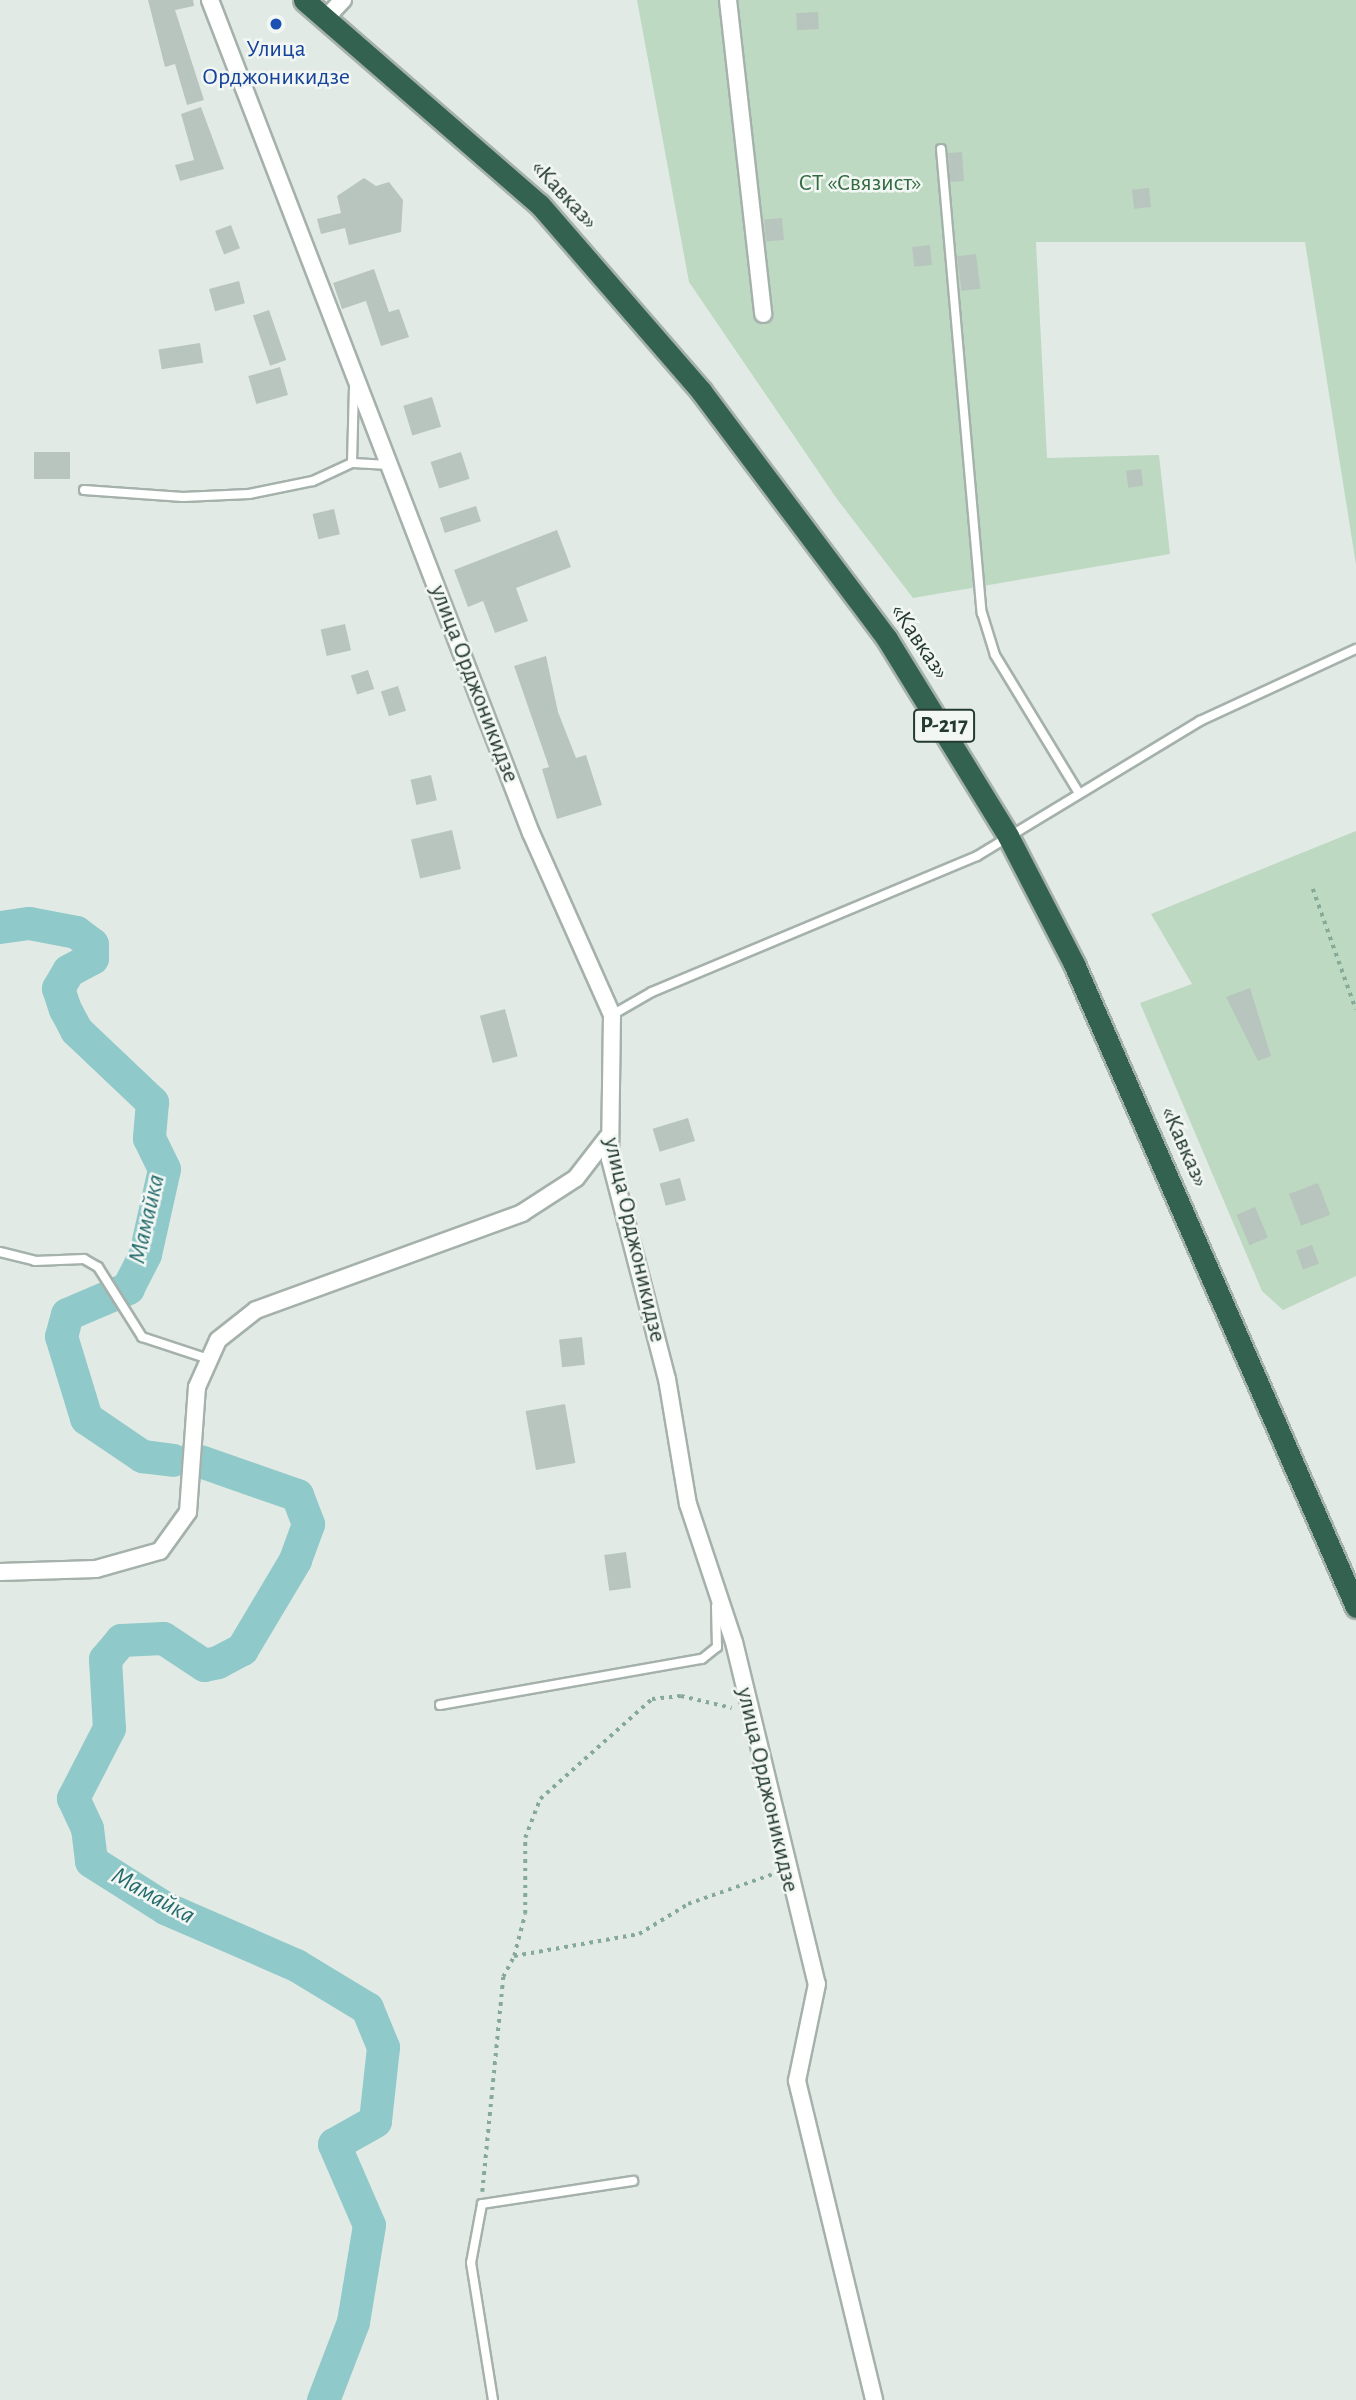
<!DOCTYPE html>
<html>
<head>
<meta charset="utf-8">
<style>
  body { margin:0 }
  #map { position:relative; width:1356px; height:2400px; overflow:hidden; background:#e2eae5; font-family:"Alegreya Sans",sans-serif }
  div>[style] { position:absolute }
  [style*='--x'] { left:calc(var(--x)*1px); top:calc(var(--y)*1px); width:calc(var(--w)*1px); rotate:calc(var(--a)*1deg) }
  .green>* { inset:0; background:#bdd9c1 }
  .river>* { height:33px; margin:-16.5px; padding:0 16.5px; transform-origin:16.5px; border-radius:16.5px; background:#90c9c9 }
  .building>* { inset:0; background:#b8c5be; transform-origin:0 0 }
  .path>* { height:3.5px; margin-top:-1.75px; transform-origin:0; background:repeating-linear-gradient(90deg,#86aa99 0 3.5px,transparent 0 8.5px) }
  .roads { filter:drop-shadow(2px 0 #a5b1ab) drop-shadow(-2px 0 #a5b1ab) drop-shadow(0 2px #a5b1ab) drop-shadow(0 -2px #a5b1ab) }
  .lane>* { height:8px; margin:-4px; padding:0 4px; transform-origin:4px; border-radius:4px; background:#fff }
  .street>* { height:16px; margin:-8px; padding:0 8px; transform-origin:8px; border-radius:8px; background:#fff }
  .highway>* { height:21px; margin:-10.5px; padding:0 10.5px; transform-origin:10.5px; border-radius:10.5px; background:#346251 }
  .dots>* { width:19px; height:19px; translate:-50% -50%; box-sizing:border-box; border:4px solid #f2f7f4; border-radius:50% }
  span { translate:-50% -50%; white-space:nowrap; text-align:center; line-height:1.15; -webkit-text-stroke:5px #f2f7f4; paint-order:stroke }
  .shield-label span { padding:2px 5px; background:#f2f7f4; border:2px solid; border-radius:5px; -webkit-text-stroke-width:0 }
  .shield-label { font-size:23px; color:#243930; font-weight:700 }
  .transit-label { font-size:24px; color:#164399 }
  .park-label { font-size:24px; color:#336b41 }
  .street-label { font-size:24px; color:#243930 }
  .water-label { font-size:26px; color:#266c6e; font-style:italic }
</style>
</head>
<body>
<div id="map">
  <div class="green">
    <div style="clip-path:polygon(637px 0,1356px 0,1356px 565px,1305px 242px,1036px 242px,1047px 458px,1159px 455px,1170px 554px,913px 598px,837px 499px,689px 282px)"></div>
    <div style="clip-path:polygon(1356px 831px,1356px 1276px,1283px 1310px,1262px 1291px,1140px 1003px,1192px 984px,1151px 914px)"></div>
  </div>
  <div class="river">
    <div style="--x:0;--y:927;--w:29;--a:-8"></div>
    <div style="--x:29;--y:923;--w:48;--a:10.8"></div>
    <div style="--x:76;--y:932;--w:20;--a:37"></div>
    <div style="--x:92;--y:944;--w:14;--a:90"></div>
    <div style="--x:92;--y:958;--w:27;--a:152"></div>
    <div style="--x:68;--y:971;--w:20;--a:120"></div>
    <div style="--x:58;--y:988;--w:22;--a:72"></div>
    <div style="--x:65;--y:1009;--w:24;--a:62"></div>
    <div style="--x:76;--y:1030;--w:105;--a:43.5"></div>
    <div style="--x:152;--y:1102;--w:36;--a:95"></div>
    <div style="--x:149;--y:1138;--w:34;--a:64"></div>
    <div style="--x:164;--y:1169;--w:87;--a:102.6"></div>
    <div style="--x:145;--y:1254;--w:38;--a:117"></div>
    <div style="--x:128;--y:1288;--w:66;--a:156.9"></div>
    <div style="--x:67;--y:1314;--w:23;--a:105"></div>
    <div style="--x:61;--y:1336;--w:86;--a:73"></div>
    <div style="--x:86;--y:1418;--w:68;--a:34.2"></div>
    <div style="--x:142;--y:1456;--w:31;--a:7"></div>
    <div style="--x:200;--y:1461;--w:103;--a:19.3"></div>
    <div style="--x:297;--y:1495;--w:31;--a:69"></div>
    <div style="--x:308;--y:1524;--w:38;--a:110"></div>
    <div style="--x:295;--y:1560;--w:104;--a:120.8"></div>
    <div style="--x:242;--y:1649;--w:27;--a:152"></div>
    <div style="--x:218;--y:1662;--w:14;--a:168"></div>
    <div style="--x:204;--y:1665;--w:49;--a:-146.6"></div>
    <div style="--x:163;--y:1638;--w:42;--a:177.3"></div>
    <div style="--x:121;--y:1640;--w:25;--a:130"></div>
    <div style="--x:105;--y:1659;--w:69;--a:86.7"></div>
    <div style="--x:109;--y:1728;--w:79;--a:117.2"></div>
    <div style="--x:73;--y:1798;--w:33;--a:65"></div>
    <div style="--x:87;--y:1828;--w:33;--a:83"></div>
    <div style="--x:91;--y:1861;--w:88;--a:32.4"></div>
    <div style="--x:165;--y:1908;--w:143;--a:23.5"></div>
    <div style="--x:296;--y:1965;--w:83;--a:31.2"></div>
    <div style="--x:367;--y:2008;--w:42;--a:67.7"></div>
    <div style="--x:383;--y:2047;--w:74;--a:96.2"></div>
    <div style="--x:375;--y:2121;--w:47;--a:150.7"></div>
    <div style="--x:334;--y:2144;--w:88;--a:66.6"></div>
    <div style="--x:369;--y:2225;--w:98;--a:99.4"></div>
    <div style="--x:353;--y:2322;--w:84;--a:111"></div>
  </div>
  <div class="building">
    <div style="clip-path:polygon(148px 0,193px 0,194px 6px,175px 10px,204px 100px,187px 105px,175px 64px,165px 67px)"></div>
    <div style="left:818px;top:12px;width:17px;height:22px;rotate:87deg"></div>
    <div style="clip-path:polygon(201px 107px,224px 169px,180px 181px,175px 165px,194px 160px,181px 114px)"></div>
    <div style="left:962px;top:152px;width:29px;height:14px;rotate:86deg"></div>
    <div style="clip-path:polygon(364px 178px,376px 186px,389px 182px,403px 200px,401px 232px,349px 245px,345px 228px,321px 234px,317px 219px,341px 213px,337px 196px)"></div>
    <div style="left:1149px;top:188px;width:19px;height:17px;rotate:84deg"></div>
    <div style="left:782px;top:218px;width:22px;height:18px;rotate:85deg"></div>
    <div style="left:231px;top:225px;width:25px;height:17px;rotate:69deg"></div>
    <div style="left:930px;top:245px;width:20px;height:18px;rotate:84deg"></div>
    <div style="left:976px;top:254px;width:35px;height:19px;rotate:83deg"></div>
    <div style="clip-path:polygon(374px 269px,389px 312px,399px 309px,409px 337px,381px 346px,366px 301px,342px 309px,333px 283px)"></div>
    <div style="left:239px;top:281px;width:23px;height:31px;rotate:75deg"></div>
    <div style="left:269px;top:310px;width:53px;height:17px;rotate:71deg"></div>
    <div style="left:200px;top:343px;width:20px;height:42px;rotate:81deg"></div>
    <div style="left:280px;top:367px;width:29px;height:33px;rotate:74deg"></div>
    <div style="left:432px;top:397px;width:31px;height:30px;rotate:73deg"></div>
    <div style="left:34px;top:452px;width:36px;height:27px"></div>
    <div style="left:461px;top:452px;width:28px;height:32px;rotate:72deg"></div>
    <div style="left:1141px;top:469px;width:17px;height:15px;rotate:83deg"></div>
    <div style="left:476px;top:506px;width:16px;height:38px;rotate:72deg"></div>
    <div style="left:334px;top:509px;width:26px;height:22px;rotate:77deg"></div>
    <div style="clip-path:polygon(557px 530px,571px 567px,516px 588px,528px 621px,495px 633px,483px 601px,468px 607px,454px 570px)"></div>
    <div style="left:345px;top:624px;width:27px;height:25px;rotate:77deg"></div>
    <div style="clip-path:polygon(546px 656px,558px 712px,576px 758px,586px 755px,602px 805px,557px 819px,542px 769px,549px 767px,514px 666px)"></div>
    <div style="left:368px;top:670px;width:20px;height:18px;rotate:72deg"></div>
    <div style="left:398px;top:686px;width:26px;height:18px;rotate:72deg"></div>
    <div style="left:431px;top:775px;width:26px;height:21px;rotate:77deg"></div>
    <div style="left:452px;top:830px;width:40px;height:42px;rotate:77deg"></div>
    <div style="clip-path:polygon(1250px 988px,1271px 1056px,1258px 1061px,1226px 997px)"></div>
    <div style="left:505px;top:1009px;width:49px;height:26px;rotate:75deg"></div>
    <div style="left:688px;top:1118px;width:24px;height:37px;rotate:73deg"></div>
    <div style="left:680px;top:1178px;width:23px;height:21px;rotate:75deg"></div>
    <div style="left:1318px;top:1183px;width:34px;height:31px;rotate:69deg"></div>
    <div style="left:1255px;top:1207px;width:33px;height:20px;rotate:67deg"></div>
    <div style="left:1312px;top:1245px;width:20px;height:17px;rotate:70deg"></div>
    <div style="left:582px;top:1337px;width:28px;height:23px;rotate:84deg"></div>
    <div style="left:565px;top:1404px;width:60px;height:40px;rotate:80deg"></div>
    <div style="left:626px;top:1552px;width:36px;height:22px;rotate:82deg"></div>
  </div>
  <div class="path">
    <div style="--x:1313;--y:889;--w:128;--a:70.4"></div>
    <div style="--x:514;--y:1956;--w:43;--a:-75.3"></div>
    <div style="--x:525;--y:1914;--w:76;--a:-90"></div>
    <div style="--x:525;--y:1838;--w:42;--a:-69"></div>
    <div style="--x:540;--y:1799;--w:150;--a:-41.8"></div>
    <div style="--x:652;--y:1699;--w:29;--a:-6"></div>
    <div style="--x:681;--y:1696;--w:52;--a:13.2"></div>
    <div style="--x:482;--y:2192;--w:216;--a:-84.4"></div>
    <div style="--x:503;--y:1977;--w:24;--a:-62"></div>
    <div style="--x:514;--y:1956;--w:127;--a:-10"></div>
    <div style="--x:639;--y:1934;--w:57;--a:-31.5"></div>
    <div style="--x:688;--y:1904;--w:90;--a:-19.4"></div>
  </div>
  <div class="roads">
    <div class="lane">
      <div style="--x:941;--y:149;--w:466;--a:85"></div>
      <div style="--x:982;--y:613;--w:44;--a:72.8"></div>
      <div style="--x:995;--y:655;--w:162;--a:58.7"></div>
      <div style="--x:352;--y:463;--w:38;--a:3"></div>
      <div style="--x:84;--y:490;--w:99;--a:4"></div>
      <div style="--x:183;--y:497;--w:66;--a:-2.6"></div>
      <div style="--x:249;--y:494;--w:65;--a:-11.5"></div>
      <div style="--x:313;--y:481;--w:43;--a:-24.8"></div>
      <div style="--x:352;--y:463;--w:76;--a:-88.5"></div>
      <div style="--x:612;--y:1015;--w:46;--a:-29.9"></div>
      <div style="--x:652;--y:992;--w:352;--a:-22.7"></div>
      <div style="--x:977;--y:856;--w:261;--a:-31.2"></div>
      <div style="--x:1200;--y:721;--w:172;--a:-24.8"></div>
      <div style="--x:0;--y:1252;--w:36;--a:14"></div>
      <div style="--x:35;--y:1261;--w:49;--a:-2.3"></div>
      <div style="--x:84;--y:1259;--w:16;--a:30"></div>
      <div style="--x:98;--y:1267;--w:83;--a:57.8"></div>
      <div style="--x:142;--y:1337;--w:67;--a:18.2"></div>
      <div style="--x:440;--y:1705;--w:266;--a:-10"></div>
      <div style="--x:702;--y:1659;--w:19;--a:-39"></div>
      <div style="--x:717;--y:1647;--w:41;--a:-91.4"></div>
      <div style="--x:493;--y:2400;--w:139;--a:-99.1"></div>
      <div style="--x:471;--y:2263;--w:60;--a:-79.4"></div>
      <div style="--x:482;--y:2204;--w:153;--a:-8.7"></div>
    </div>
    <div class="street">
      <div style="--x:210;--y:0;--w:893;--a:68.93"></div>
      <div style="--x:531;--y:833;--w:199;--a:66"></div>
      <div style="--x:612;--y:1015;--w:144;--a:90.8"></div>
      <div style="--x:610;--y:1159;--w:227;--a:75.5"></div>
      <div style="--x:667;--y:1379;--w:127;--a:80.5"></div>
      <div style="--x:688;--y:1504;--w:145;--a:71.6"></div>
      <div style="--x:734;--y:1642;--w:352;--a:76.4"></div>
      <div style="--x:817;--y:1984;--w:99;--a:101.7"></div>
      <div style="--x:797;--y:2081;--w:328;--a:76.4"></div>
      <div style="--x:728;--y:0;--w:316;--a:83.6"></div>
      <div style="--x:326;--y:18;--w:25;--a:-47"></div>
      <div style="--x:0;--y:1572;--w:96;--a:-1.8"></div>
      <div style="--x:96;--y:1569;--w:66;--a:-15.7"></div>
      <div style="--x:160;--y:1551;--w:48;--a:-54.3"></div>
      <div style="--x:188;--y:1512;--w:125;--a:-85.9"></div>
      <div style="--x:197;--y:1387;--w:51;--a:-65.9"></div>
      <div style="--x:218;--y:1340;--w:48;--a:-38.3"></div>
      <div style="--x:256;--y:1310;--w:283;--a:-20"></div>
      <div style="--x:522;--y:1213;--w:64;--a:-32.9"></div>
      <div style="--x:576;--y:1178;--w:51;--a:-52.2"></div>
    </div>
    <div class="highway">
      <div style="--x:304;--y:0;--w:313;--a:41"></div>
      <div style="--x:540;--y:205;--w:246;--a:49.1"></div>
      <div style="--x:701;--y:391;--w:310;--a:53.1"></div>
      <div style="--x:887;--y:639;--w:231;--a:58.4"></div>
      <div style="--x:1008;--y:836;--w:144;--a:62.7"></div>
      <div style="--x:1074;--y:964;--w:702;--a:66.32"></div>
    </div>
  </div>
  <div class="dots">
    <div style="left:276px;top:24px;background:#1a4fb4"></div>
  </div>
  <div class="shield-label">
    <span style="left:944px;top:726px">Р-217</span>
  </div>
  <div class="transit-label">
    <span style="left:276px;top:64px">Улица<br>Орджоникидзе</span>
  </div>
  <div class="park-label">
    <span style="left:860px;top:184px">СТ «Связист»</span>
  </div>
  <div class="street-label">
    <span style="left:564px;top:195px;rotate:47deg">«Кавказ»</span>
    <span style="left:919px;top:642px;rotate:56deg">«Кавказ»</span>
    <span style="left:474px;top:684px;rotate:69deg">улица Орджоникидзе</span>
    <span style="left:1184px;top:1147px;rotate:66deg">«Кавказ»</span>
    <span style="left:634px;top:1240px;rotate:77deg">улица Орджоникидзе</span>
    <span style="left:767px;top:1790px;rotate:77deg">улица Орджоникидзе</span>
  </div>
  <div class="water-label">
    <span style="left:147px;top:1219px;rotate:-77deg">Мамайка</span>
    <span style="left:153px;top:1896px;rotate:29deg">Мамайка</span>
  </div>
</div>
</body>
</html>
